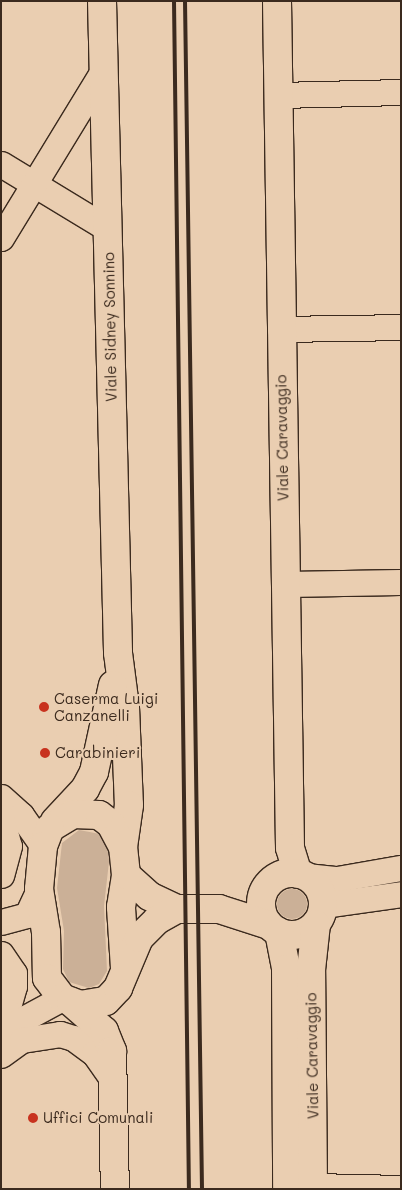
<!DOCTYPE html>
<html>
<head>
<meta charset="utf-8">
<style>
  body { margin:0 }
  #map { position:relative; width:402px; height:1190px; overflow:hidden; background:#eaceb1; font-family:Mali,sans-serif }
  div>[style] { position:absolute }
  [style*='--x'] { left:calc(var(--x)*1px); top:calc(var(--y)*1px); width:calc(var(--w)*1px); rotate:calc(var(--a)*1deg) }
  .green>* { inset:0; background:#cbb097 }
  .round { border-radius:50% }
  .roads { filter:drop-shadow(1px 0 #3b2a1e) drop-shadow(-1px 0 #3b2a1e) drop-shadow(0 1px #3b2a1e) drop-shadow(0 -1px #3b2a1e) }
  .minor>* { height:25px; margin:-12.5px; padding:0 12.5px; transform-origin:12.5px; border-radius:12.5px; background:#eaceb1 }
  .tertiary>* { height:28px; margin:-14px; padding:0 14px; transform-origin:14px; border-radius:14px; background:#eaceb1 }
  .tertiary>.ring { margin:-14px; padding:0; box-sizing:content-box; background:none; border:28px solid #eaceb1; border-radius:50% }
  .rail>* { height:4px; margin:-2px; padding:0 2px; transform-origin:2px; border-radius:2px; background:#3b2a1e }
  .dots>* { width:14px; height:14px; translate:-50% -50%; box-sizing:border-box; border:2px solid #eaceb1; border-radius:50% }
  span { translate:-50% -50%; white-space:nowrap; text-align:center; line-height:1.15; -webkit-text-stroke:4px #eaceb1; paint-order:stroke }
  .street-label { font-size:15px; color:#3b2a1e }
  .poi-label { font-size:15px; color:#3b2a1e }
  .left { translate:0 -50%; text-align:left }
  .frame { position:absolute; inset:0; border:2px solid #3b2a1e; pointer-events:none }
</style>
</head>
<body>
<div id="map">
  <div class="green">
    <div style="clip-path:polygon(79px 830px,100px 834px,110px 853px,104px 906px,107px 971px,99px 984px,89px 988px,69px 982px,63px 969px,64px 931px,57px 888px,62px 843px)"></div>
    <div class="round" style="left:277px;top:889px;width:30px;height:30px"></div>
  </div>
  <div class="roads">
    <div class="minor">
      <div style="--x:279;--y:95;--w:122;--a:-1.4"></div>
      <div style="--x:1;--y:164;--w:125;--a:31.3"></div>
      <div style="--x:1;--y:238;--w:196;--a:-58.6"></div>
      <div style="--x:280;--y:329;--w:121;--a:-0.9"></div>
      <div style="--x:285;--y:584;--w:116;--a:-1"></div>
      <div style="--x:1;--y:797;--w:27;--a:42"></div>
      <div style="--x:21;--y:815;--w:38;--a:55"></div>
      <div style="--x:1;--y:817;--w:30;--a:75"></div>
      <div style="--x:9;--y:846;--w:30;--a:105"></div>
      <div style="--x:306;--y:876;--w:31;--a:6"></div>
      <div style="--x:337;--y:879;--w:65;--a:-9.8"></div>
      <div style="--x:323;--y:905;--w:79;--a:-8"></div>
      <div style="--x:1;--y:922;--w:27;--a:-15"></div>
      <div style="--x:27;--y:915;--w:29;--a:-65"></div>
      <div style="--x:1;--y:954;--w:23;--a:56"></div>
      <div style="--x:14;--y:973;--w:13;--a:90"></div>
      <div style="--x:14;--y:986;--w:26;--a:106"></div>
      <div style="--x:7;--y:1011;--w:10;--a:127"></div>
      <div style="--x:1;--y:1031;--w:69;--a:-28.4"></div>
      <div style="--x:1;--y:1055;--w:26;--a:-36"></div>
      <div style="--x:22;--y:1040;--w:38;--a:-9"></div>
      <div style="--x:60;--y:1034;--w:14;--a:17"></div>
      <div style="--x:73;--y:1038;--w:26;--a:36"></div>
      <div style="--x:94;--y:1053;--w:33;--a:55"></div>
      <div style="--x:313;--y:1186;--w:88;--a:1.3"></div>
    </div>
    <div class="tertiary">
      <div style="--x:102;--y:1;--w:652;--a:88.59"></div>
      <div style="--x:118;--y:653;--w:54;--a:82.6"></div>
      <div style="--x:125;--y:707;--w:98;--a:87.7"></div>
      <div style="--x:129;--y:805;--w:42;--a:98.1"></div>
      <div style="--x:277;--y:1;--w:847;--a:89.12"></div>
      <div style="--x:290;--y:848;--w:27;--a:73"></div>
      <div style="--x:55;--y:821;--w:44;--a:-46.8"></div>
      <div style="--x:85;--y:789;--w:19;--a:-62"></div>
      <div style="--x:94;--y:772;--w:89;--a:-77.7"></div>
      <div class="ring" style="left:261px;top:873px;width:34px;height:34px"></div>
      <div style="--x:126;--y:875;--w:31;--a:42"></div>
      <div style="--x:149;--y:896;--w:31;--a:25"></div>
      <div style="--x:177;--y:909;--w:42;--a:0"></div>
      <div style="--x:219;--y:909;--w:52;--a:17.7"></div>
      <div style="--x:279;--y:932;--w:38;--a:79"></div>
      <div style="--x:286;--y:969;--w:220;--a:89.7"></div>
      <div style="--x:125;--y:968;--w:61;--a:-93.8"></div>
      <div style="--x:121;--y:907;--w:32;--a:-81"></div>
      <div style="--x:126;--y:875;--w:28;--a:-96"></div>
      <div style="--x:123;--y:847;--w:26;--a:-118"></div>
      <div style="--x:111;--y:824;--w:15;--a:-143"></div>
      <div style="--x:99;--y:815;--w:26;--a:-178"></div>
      <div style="--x:73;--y:814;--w:27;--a:149"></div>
      <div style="--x:50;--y:828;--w:19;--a:111"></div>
      <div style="--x:43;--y:846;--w:43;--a:95.3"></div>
      <div style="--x:39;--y:889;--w:44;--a:80.8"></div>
      <div style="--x:46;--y:932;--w:46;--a:88.8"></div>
      <div style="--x:47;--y:978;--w:25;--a:53"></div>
      <div style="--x:62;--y:998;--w:19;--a:21"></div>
      <div style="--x:80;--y:1005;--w:26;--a:-9"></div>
      <div style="--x:106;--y:1001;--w:18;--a:-47"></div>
      <div style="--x:118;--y:988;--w:54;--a:-67.2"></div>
      <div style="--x:139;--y:938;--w:25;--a:-45"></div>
      <div style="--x:157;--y:920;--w:23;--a:-29"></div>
      <div style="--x:71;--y:1002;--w:44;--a:41.3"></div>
      <div style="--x:104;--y:1031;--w:22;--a:68"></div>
      <div style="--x:112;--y:1051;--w:138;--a:88.8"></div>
      <div style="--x:313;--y:1189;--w:219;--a:-90.5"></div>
      <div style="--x:311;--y:970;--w:46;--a:-83.8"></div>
    </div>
  </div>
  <div class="rail">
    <div style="--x:174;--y:1;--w:1188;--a:89.28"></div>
    <div style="--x:185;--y:1;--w:1188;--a:89.18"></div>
  </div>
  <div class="dots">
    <div style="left:44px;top:707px;background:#c8321e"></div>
    <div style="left:45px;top:753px;background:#c8321e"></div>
    <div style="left:33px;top:1118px;background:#c8321e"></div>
  </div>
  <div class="street-label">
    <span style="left:110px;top:327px;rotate:-91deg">Viale Sidney Sonnino</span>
    <span style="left:282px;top:438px;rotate:-91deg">Viale Caravaggio</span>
    <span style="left:312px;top:1056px;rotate:-91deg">Viale Caravaggio</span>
  </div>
  <div class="poi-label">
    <span class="left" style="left:54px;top:707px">Caserma Luigi<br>Canzanelli</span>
    <span class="left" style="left:55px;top:753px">Carabinieri</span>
    <span class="left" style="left:43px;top:1118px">Uffici Comunali</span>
  </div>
  <div class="frame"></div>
</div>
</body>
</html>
